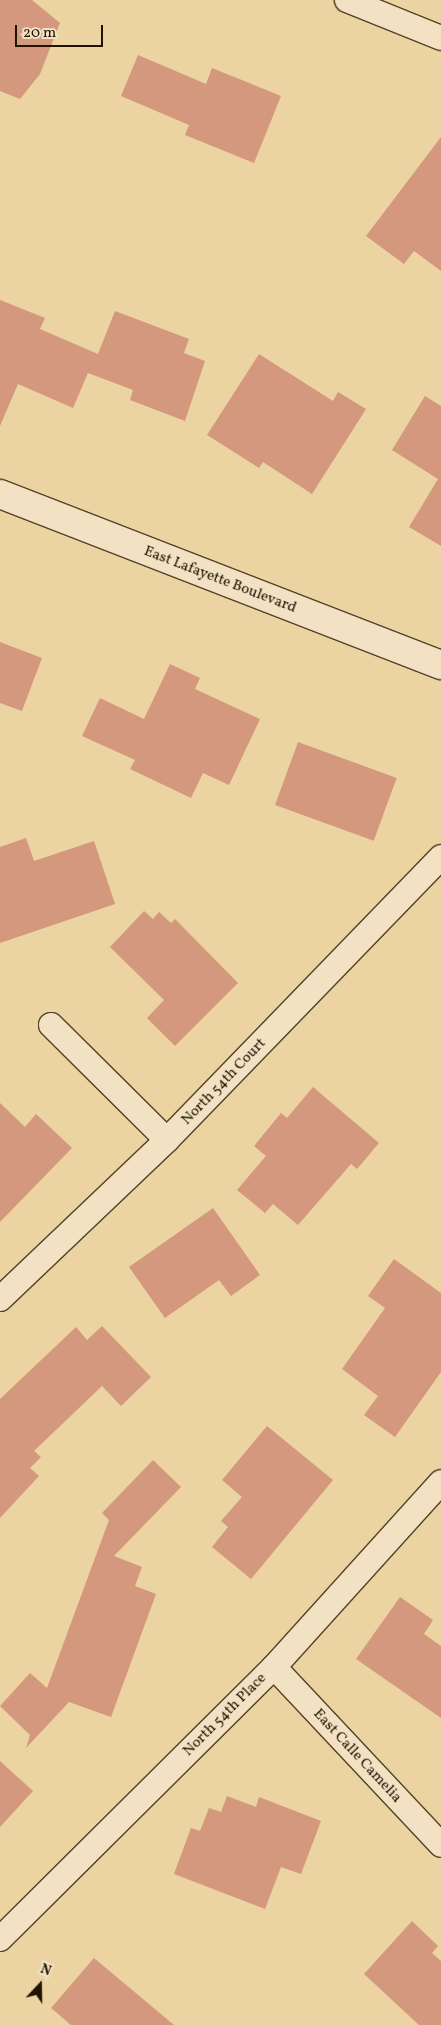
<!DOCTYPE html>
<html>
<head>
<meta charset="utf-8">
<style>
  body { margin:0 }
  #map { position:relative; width:441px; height:2025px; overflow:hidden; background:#ebd3a2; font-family:Vollkorn,serif }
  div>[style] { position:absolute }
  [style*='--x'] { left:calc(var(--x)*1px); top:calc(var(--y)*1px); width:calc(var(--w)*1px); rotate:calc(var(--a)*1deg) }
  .building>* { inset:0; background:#d3987e; transform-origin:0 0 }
  .roads { filter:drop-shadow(1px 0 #544328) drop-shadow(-1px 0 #544328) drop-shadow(0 1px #544328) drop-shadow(0 -1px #544328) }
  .street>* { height:24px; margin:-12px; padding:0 12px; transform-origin:12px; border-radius:12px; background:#f2e2c3 }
  .secondary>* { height:28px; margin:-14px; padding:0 14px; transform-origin:14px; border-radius:14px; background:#f2e2c3 }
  span { translate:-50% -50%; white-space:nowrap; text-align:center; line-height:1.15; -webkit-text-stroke:4px #f2e2c3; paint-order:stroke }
  .street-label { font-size:15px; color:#221300 }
  .north { position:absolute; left:15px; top:1960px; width:50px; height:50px; -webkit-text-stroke:4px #f2e2c3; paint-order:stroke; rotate:21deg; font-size:14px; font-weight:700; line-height:20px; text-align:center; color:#221300 }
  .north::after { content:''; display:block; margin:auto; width:18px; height:22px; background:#221300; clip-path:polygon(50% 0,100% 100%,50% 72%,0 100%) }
  .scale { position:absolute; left:15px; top:25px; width:88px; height:22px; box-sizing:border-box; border:2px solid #221300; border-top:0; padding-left:6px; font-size:15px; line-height:18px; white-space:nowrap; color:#221300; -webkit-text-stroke:4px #f2e2c3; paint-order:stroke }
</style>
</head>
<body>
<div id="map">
  <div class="building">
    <div style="clip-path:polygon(0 0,32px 0,60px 23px,40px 74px,20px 99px,0 91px)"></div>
    <div style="clip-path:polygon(138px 55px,206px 84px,212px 68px,281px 96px,254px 163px,185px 135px,189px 125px,121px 96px)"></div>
    <div style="clip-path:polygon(441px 137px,441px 271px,414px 251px,404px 264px,366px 236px)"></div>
    <div style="clip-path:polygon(0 300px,45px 318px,40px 329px,98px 354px,115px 311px,189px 339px,184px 353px,205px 361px,185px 421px,130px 400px,133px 390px,88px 373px,73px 408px,18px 384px,0 426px)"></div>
    <div style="clip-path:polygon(259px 354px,333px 401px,338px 392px,366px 409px,312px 494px,263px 462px,259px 468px,207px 435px)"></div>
    <div style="clip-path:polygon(425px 396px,441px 406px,441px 546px,409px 527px,438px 479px,392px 450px)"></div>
    <div style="clip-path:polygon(0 642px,42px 658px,22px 711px,0 703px)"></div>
    <div style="clip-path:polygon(170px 664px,200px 678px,195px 689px,260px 719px,229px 785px,203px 773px,191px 798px,130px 769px,135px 760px,82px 736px,100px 698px,144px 719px)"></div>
    <div style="left:298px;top:742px;width:105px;height:67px;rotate:20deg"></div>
    <div style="clip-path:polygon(26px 838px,34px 861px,94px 841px,115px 904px,0 943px,0 847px)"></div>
    <div style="clip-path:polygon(144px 911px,153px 919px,159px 912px,171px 923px,175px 919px,238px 983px,175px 1046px,147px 1018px,164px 1000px,110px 947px)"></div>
    <div style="clip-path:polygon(313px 1087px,379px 1143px,357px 1169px,351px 1164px,298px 1225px,273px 1204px,265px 1213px,237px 1190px,266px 1156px,254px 1146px,281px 1113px,287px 1118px)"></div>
    <div style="clip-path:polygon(0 1103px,25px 1127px,36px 1114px,72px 1148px,0 1222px)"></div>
    <div style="clip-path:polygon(213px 1208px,260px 1275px,231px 1296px,219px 1280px,165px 1318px,129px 1267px)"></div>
    <div style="clip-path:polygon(394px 1259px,441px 1293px,441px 1372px,395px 1437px,364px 1415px,378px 1396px,342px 1369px,385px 1308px,368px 1296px)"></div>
    <div style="clip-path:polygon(102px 1326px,151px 1377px,121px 1406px,102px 1386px,34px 1451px,41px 1457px,30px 1468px,39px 1476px,0 1518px,0 1399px,76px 1327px,87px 1340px)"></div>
    <div style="clip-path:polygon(267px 1426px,333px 1480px,251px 1579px,212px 1547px,228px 1527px,221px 1521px,242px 1497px,222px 1480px)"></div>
    <div style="clip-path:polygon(153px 1460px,181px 1487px,114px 1556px,142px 1567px,135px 1586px,156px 1594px,111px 1717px,69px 1702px,26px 1748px,30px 1735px,0 1706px,30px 1673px,47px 1688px,109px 1520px,102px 1513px)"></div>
    <div style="clip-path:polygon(400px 1597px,433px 1620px,424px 1634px,441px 1646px,441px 1718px,356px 1659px)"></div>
    <div style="clip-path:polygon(0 1761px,33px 1791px,0 1827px)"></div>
    <div style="clip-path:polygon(227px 1796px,256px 1807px,259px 1797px,321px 1821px,301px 1874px,281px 1867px,265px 1909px,174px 1874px,191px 1828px,200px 1831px,209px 1808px,221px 1812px)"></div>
    <div style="clip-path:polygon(412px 1921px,438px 1946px,432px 1953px,441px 1961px,441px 2025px,419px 2025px,364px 1974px)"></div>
    <div style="clip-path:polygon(94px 1958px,174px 2025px,71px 2025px,51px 2008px)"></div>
  </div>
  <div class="roads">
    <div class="street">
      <div style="--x:347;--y:0;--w:101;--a:22"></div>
      <div style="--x:51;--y:1025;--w:163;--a:44.8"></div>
      <div style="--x:0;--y:1299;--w:231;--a:-43.6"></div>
      <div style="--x:167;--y:1140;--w:394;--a:-45.9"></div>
      <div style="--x:274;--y:1667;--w:244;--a:46.8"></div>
      <div style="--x:0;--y:1939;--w:386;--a:-44.8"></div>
      <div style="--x:274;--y:1667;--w:249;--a:-47.9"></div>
    </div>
    <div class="secondary">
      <div style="--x:0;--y:494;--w:473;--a:21.2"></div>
    </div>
  </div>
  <div class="street-label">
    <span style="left:220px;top:580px;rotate:21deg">East Lafayette Boulevard</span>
    <span style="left:224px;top:1082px;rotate:-46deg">North 54th Court</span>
    <span style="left:225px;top:1715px;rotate:-45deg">North 54th Place</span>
    <span style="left:357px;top:1756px;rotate:47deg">East Calle Camelia</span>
  </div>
  <div class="north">N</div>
  <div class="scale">20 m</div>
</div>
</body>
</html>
